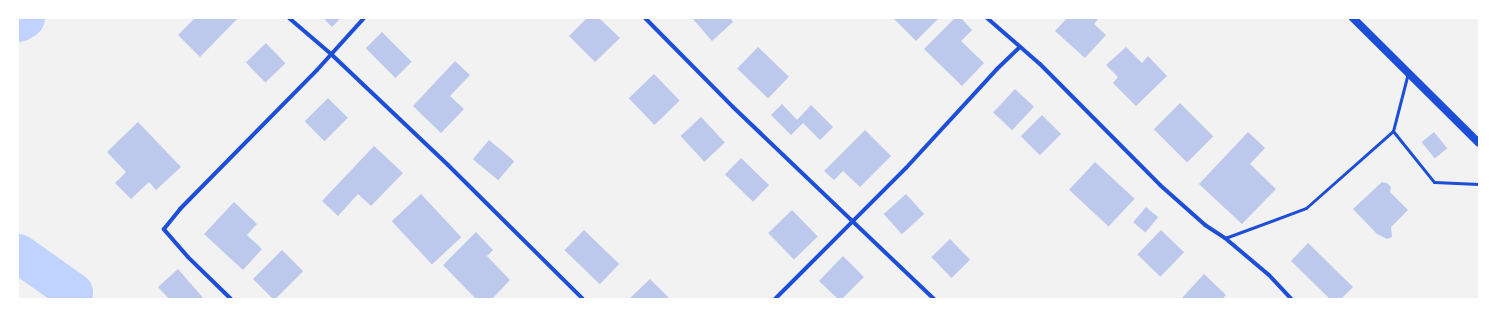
<!DOCTYPE html>
<html>
<head>
<meta charset="utf-8">
<style>
  body { margin:0 }
  #map { position:relative; width:1497px; height:317px; overflow:hidden; background:#f2f2f2; font-family:"IBM Plex Sans",sans-serif }
  div>[style] { position:absolute }
  [style*='--x'] { left:calc(var(--x)*1px); top:calc(var(--y)*1px); width:calc(var(--w)*1px); rotate:calc(var(--a)*1deg) }
  .river>* { height:39px; margin:-19.5px; padding:0 19.5px; transform-origin:19.5px; border-radius:19.5px; background:#bfd3fe }
  .building>* { inset:0; background:#bdc9ec; transform-origin:0 0 }
  .service>* { height:3px; margin:-1.5px; padding:0 1.5px; transform-origin:1.5px; border-radius:1.5px; background:#1d4ed8 }
  .minor>* { height:4px; margin:-2px; padding:0 2px; transform-origin:2px; border-radius:2px; background:#1d4ed8 }
  .secondary>* { height:8px; margin:-4px; padding:0 4px; transform-origin:4px; border-radius:4px; background:#1d4ed8 }
  span { translate:-50% -50%; white-space:nowrap; text-align:center; line-height:1.15; -webkit-text-stroke:3px #fff; paint-order:stroke }
  .frame { position:absolute; inset:0; border:19px solid #fff; pointer-events:none }
</style>
</head>
<body>
<div id="map">
  <div class="river">
    <div style="--x:18;--y:22;--w:8;--a:-30"></div>
    <div style="--x:18;--y:253;--w:67;--a:35.3"></div>
    <div style="--x:73;--y:292;--w:7;--a:98"></div>
  </div>
  <div class="building">
    <div style="clip-path:polygon(195px 18px,238px 18px,200px 57px,178px 35px)"></div>
    <div style="clip-path:polygon(323px 18px,341px 18px,332px 27px)"></div>
    <div style="clip-path:polygon(587px 18px,599px 18px,620px 38px,595px 62px,569px 36px)"></div>
    <div style="clip-path:polygon(692px 18px,730px 18px,733px 22px,712px 41px)"></div>
    <div style="clip-path:polygon(893px 18px,939px 18px,916px 41px)"></div>
    <div style="clip-path:polygon(955px 18px,961px 18px,972px 30px,961px 41px,984px 63px,962px 86px,924px 49px)"></div>
    <div style="clip-path:polygon(1067px 18px,1099px 18px,1094px 24px,1106px 35px,1085px 58px,1055px 31px)"></div>
    <div style="left:382px;top:32px;width:42px;height:23px;rotate:45deg"></div>
    <div style="left:266px;top:43px;width:28px;height:28px;rotate:46deg"></div>
    <div style="left:758px;top:47px;width:43px;height:30px;rotate:44deg"></div>
    <div style="clip-path:polygon(1126px 47px,1142px 63px,1148px 56px,1167px 76px,1136px 106px,1113px 83px,1118px 77px,1106px 65px)"></div>
    <div style="clip-path:polygon(455px 61px,470px 75px,450px 96px,464px 109px,441px 133px,413px 106px)"></div>
    <div style="left:654px;top:74px;width:37px;height:35px;rotate:46deg"></div>
    <div style="left:1015px;top:89px;width:26px;height:32px;rotate:43deg"></div>
    <div style="left:328px;top:98px;width:28px;height:33px;rotate:45deg"></div>
    <div style="left:1180px;top:103px;width:47px;height:37px;rotate:45deg"></div>
    <div style="clip-path:polygon(782px 104px,797px 120px,811px 105px,833px 127px,820px 140px,803px 123px,791px 135px,771px 115px)"></div>
    <div style="left:1042px;top:115px;width:27px;height:30px;rotate:45deg"></div>
    <div style="left:701px;top:117px;width:35px;height:28px;rotate:47deg"></div>
    <div style="clip-path:polygon(138px 122px,181px 167px,156px 190px,149px 182px,131px 199px,115px 183px,126px 172px,107px 152px)"></div>
    <div style="clip-path:polygon(865px 130px,891px 156px,860px 187px,843px 171px,834px 180px,824px 171px)"></div>
    <div style="clip-path:polygon(1248px 132px,1265px 148px,1250px 164px,1276px 189px,1242px 224px,1199px 184px)"></div>
    <div style="left:1434px;top:132px;width:21px;height:16px;rotate:51deg"></div>
    <div style="left:489px;top:140px;width:33px;height:25px;rotate:40deg"></div>
    <div style="clip-path:polygon(374px 146px,403px 173px,371px 206px,358px 194px,338px 216px,322px 201px)"></div>
    <div style="left:741px;top:158px;width:39px;height:23px;rotate:44deg"></div>
    <div style="left:1095px;top:162px;width:54px;height:38px;rotate:43deg"></div>
    <div style="clip-path:polygon(1382px 182px,1387px 183px,1391px 187px,1390px 192px,1408px 210px,1391px 227px,1392px 237px,1387px 239px,1377px 234px,1353px 209px)"></div>
    <div style="left:421px;top:194px;width:59px;height:40px;rotate:47deg"></div>
    <div style="left:906px;top:194px;width:27px;height:30px;rotate:48deg"></div>
    <div style="clip-path:polygon(234px 202px,257px 224px,247px 235px,262px 249px,243px 270px,204px 234px)"></div>
    <div style="left:1146px;top:207px;width:16px;height:20px;rotate:40deg"></div>
    <div style="left:792px;top:210px;width:37px;height:33px;rotate:46deg"></div>
    <div style="left:584px;top:230px;width:49px;height:28px;rotate:44deg"></div>
    <div style="left:1161px;top:230px;width:32px;height:34px;rotate:44deg"></div>
    <div style="clip-path:polygon(476px 232px,493px 250px,487px 256px,510px 280px,492px 299px,476px 299px,443px 265px)"></div>
    <div style="left:950px;top:239px;width:29px;height:26px;rotate:46deg"></div>
    <div style="clip-path:polygon(1308px 243px,1353px 287px,1341px 299px,1330px 299px,1291px 261px)"></div>
    <div style="left:282px;top:250px;width:30px;height:41px;rotate:45deg"></div>
    <div style="clip-path:polygon(843px 256px,864px 277px,842px 299px,838px 299px,819px 281px)"></div>
    <div style="clip-path:polygon(178px 269px,204px 299px,169px 299px,158px 287px)"></div>
    <div style="clip-path:polygon(1204px 274px,1226px 295px,1222px 299px,1184px 299px,1182px 298px)"></div>
    <div style="clip-path:polygon(650px 279px,670px 299px,629px 299px)"></div>
  </div>
  <div class="service">
    <div style="--x:1408;--y:73;--w:60;--a:104.5"></div>
    <div style="--x:1393;--y:131;--w:65;--a:51.2"></div>
    <div style="--x:1434;--y:182;--w:45;--a:2.5"></div>
    <div style="--x:1225;--y:238;--w:86;--a:-20.3"></div>
    <div style="--x:1306;--y:208;--w:116;--a:-41.5"></div>
  </div>
  <div class="minor">
    <div style="--x:289;--y:18;--w:55;--a:40.6"></div>
    <div style="--x:331;--y:54;--w:161;--a:43.5"></div>
    <div style="--x:448;--y:165;--w:190;--a:44.8"></div>
    <div style="--x:645;--y:18;--w:125;--a:45.3"></div>
    <div style="--x:733;--y:107;--w:278;--a:43.7"></div>
    <div style="--x:987;--y:18;--w:70;--a:41"></div>
    <div style="--x:1040;--y:64;--w:170;--a:45.2"></div>
    <div style="--x:1160;--y:185;--w:60;--a:41.6"></div>
    <div style="--x:1205;--y:225;--w:24;--a:33"></div>
    <div style="--x:1225;--y:238;--w:57;--a:40.1"></div>
    <div style="--x:1269;--y:275;--w:33;--a:47"></div>
    <div style="--x:231;--y:299;--w:60;--a:-135.7"></div>
    <div style="--x:188;--y:257;--w:37;--a:-131"></div>
    <div style="--x:164;--y:229;--w:26;--a:-51"></div>
    <div style="--x:180;--y:209;--w:195;--a:-45.4"></div>
    <div style="--x:317;--y:70;--w:70;--a:-47.9"></div>
    <div style="--x:775;--y:299;--w:185;--a:-45"></div>
    <div style="--x:906;--y:168;--w:134;--a:-47.4"></div>
    <div style="--x:997;--y:69;--w:32;--a:-44"></div>
  </div>
  <div class="secondary">
    <div style="--x:1353;--y:18;--w:177;--a:44.8"></div>
  </div>
  <div class="frame"></div>
</div>
</body>
</html>
